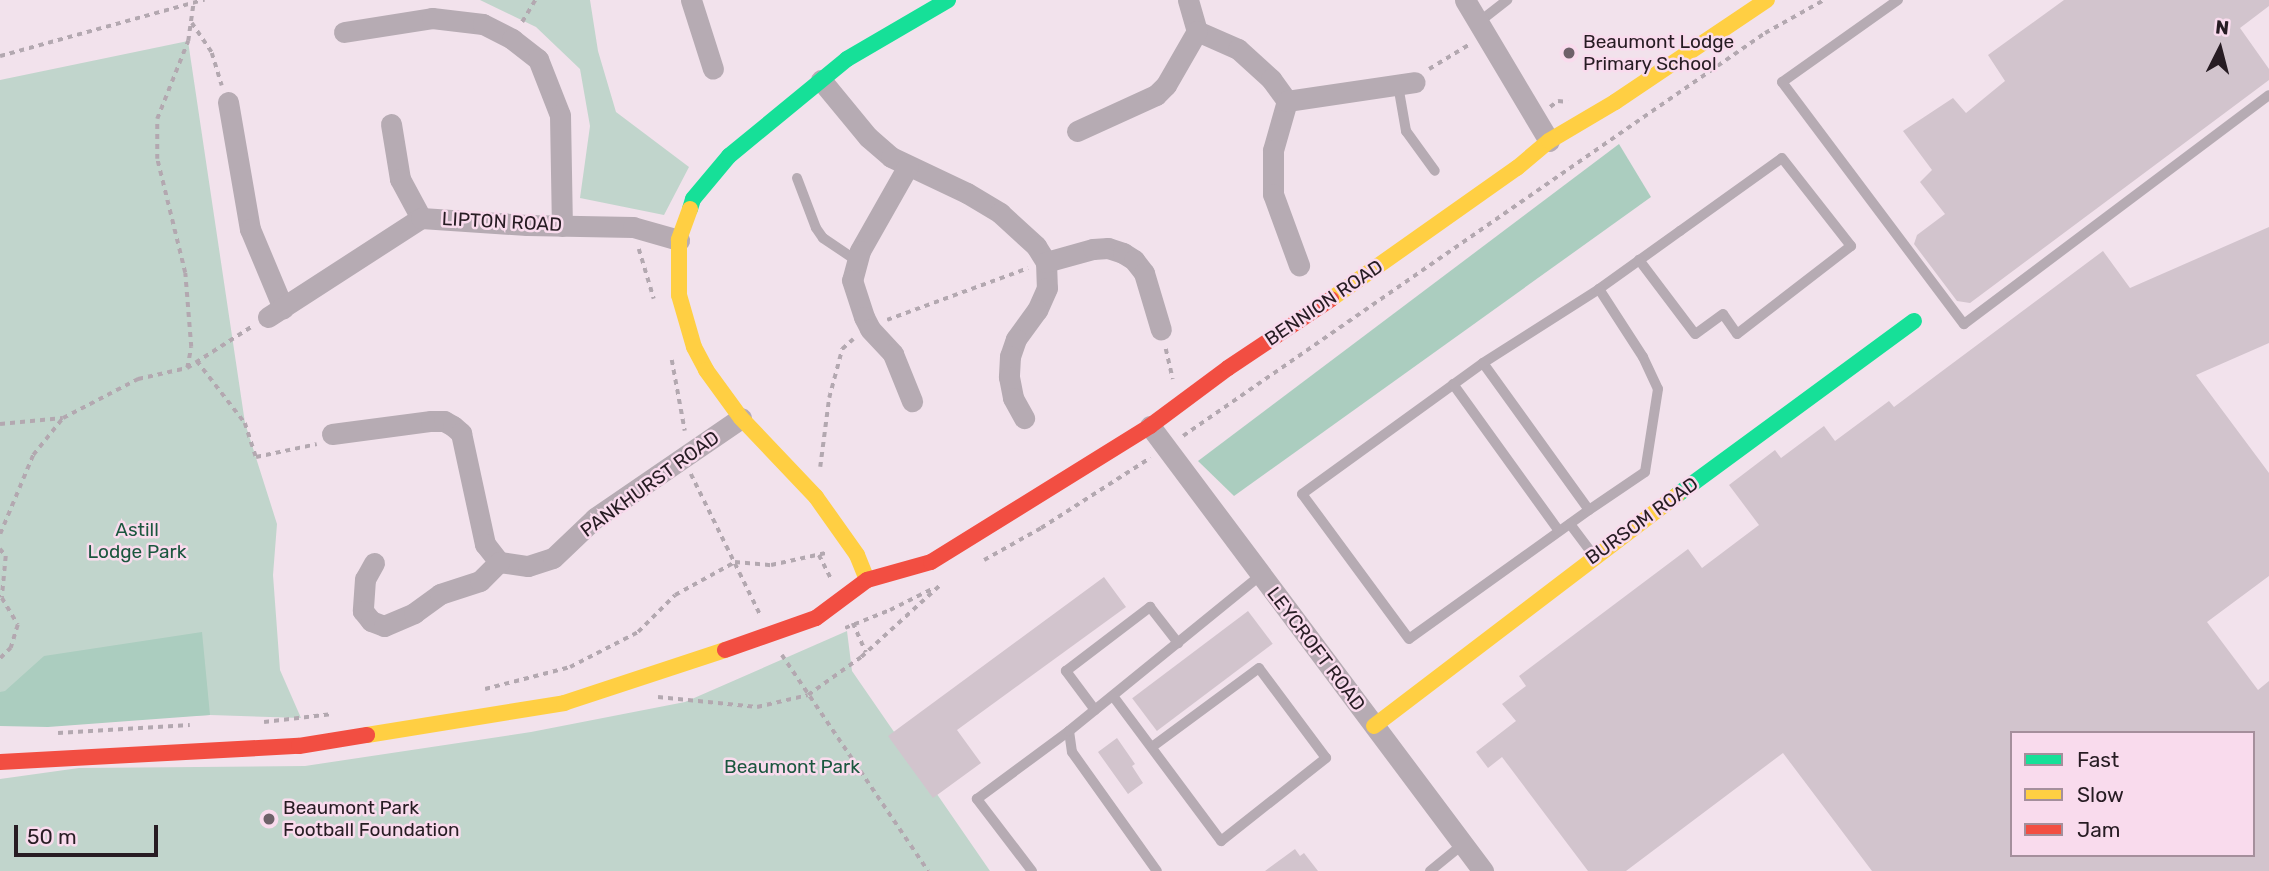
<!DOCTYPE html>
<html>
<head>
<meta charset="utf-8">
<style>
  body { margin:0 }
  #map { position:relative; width:2269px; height:871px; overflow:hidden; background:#f2e2ec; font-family:Rubik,sans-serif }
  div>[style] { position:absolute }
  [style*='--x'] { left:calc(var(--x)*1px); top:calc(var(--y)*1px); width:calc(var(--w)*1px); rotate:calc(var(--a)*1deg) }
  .green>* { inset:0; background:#c1d5cc }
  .forest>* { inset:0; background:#abcdbf }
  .building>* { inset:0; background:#d2c4cd; transform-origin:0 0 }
  .path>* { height:3.5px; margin-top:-1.75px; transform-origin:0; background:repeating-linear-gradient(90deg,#b3a8b0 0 5px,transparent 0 10px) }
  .lane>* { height:10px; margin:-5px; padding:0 5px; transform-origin:5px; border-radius:5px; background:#b6abb3 }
  .street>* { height:21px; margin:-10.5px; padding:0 10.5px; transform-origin:10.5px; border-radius:10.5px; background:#b6abb3 }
  .fast>* { height:16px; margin:-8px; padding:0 8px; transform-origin:8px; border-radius:8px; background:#16e098 }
  .slow>* { height:16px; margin:-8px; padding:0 8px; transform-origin:8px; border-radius:8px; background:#ffcf43 }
  .jam>* { height:16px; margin:-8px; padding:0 8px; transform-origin:8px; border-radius:8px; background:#f24e42 }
  .jam-bridge>* { height:16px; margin:-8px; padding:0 8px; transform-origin:8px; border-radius:8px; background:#f24e42 }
  .dots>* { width:19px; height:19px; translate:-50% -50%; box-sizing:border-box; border:4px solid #f9dbed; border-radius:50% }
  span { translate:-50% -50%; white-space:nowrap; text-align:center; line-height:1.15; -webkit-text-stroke:5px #f9dbed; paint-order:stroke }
  .poi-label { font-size:19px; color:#271c23 }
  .left { translate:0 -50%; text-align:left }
  .street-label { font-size:19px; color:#271c23 }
  .park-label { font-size:19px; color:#1b573f }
  .legend { position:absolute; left:2010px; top:731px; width:245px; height:126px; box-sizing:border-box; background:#f9dbed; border:2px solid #a58f9c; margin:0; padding:9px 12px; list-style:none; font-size:21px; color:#271c23 }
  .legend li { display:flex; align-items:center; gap:14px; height:35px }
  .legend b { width:35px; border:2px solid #a58f9c }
  .north { position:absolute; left:2185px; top:14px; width:70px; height:70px; -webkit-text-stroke:5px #f9dbed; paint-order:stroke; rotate:6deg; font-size:19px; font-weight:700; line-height:28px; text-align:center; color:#271c23 }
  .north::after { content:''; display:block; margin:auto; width:24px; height:32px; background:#271c23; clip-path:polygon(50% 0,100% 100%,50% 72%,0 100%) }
  .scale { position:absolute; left:14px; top:825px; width:144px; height:32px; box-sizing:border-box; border:4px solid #271c23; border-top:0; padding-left:9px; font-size:21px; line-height:24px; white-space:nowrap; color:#271c23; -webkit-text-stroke:5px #f9dbed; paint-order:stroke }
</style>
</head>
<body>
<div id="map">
  <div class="green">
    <div style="clip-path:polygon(480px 0,590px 0,598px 51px,616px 112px,689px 167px,664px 215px,580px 198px,590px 126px,580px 69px,536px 27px)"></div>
    <div style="clip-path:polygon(188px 41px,245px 423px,277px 524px,273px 575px,280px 670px,301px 718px,210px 715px,0 725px,0 80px)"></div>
    <div style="clip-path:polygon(847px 631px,852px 671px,990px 871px,0 871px,0 779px,79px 768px,305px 766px,531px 732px,685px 702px)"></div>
  </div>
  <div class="forest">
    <div style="clip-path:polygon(1619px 144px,1651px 197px,1234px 496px,1198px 461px)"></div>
    <div style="clip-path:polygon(202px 632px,210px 715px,48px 727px,0 726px,0 692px,5px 691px,44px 656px)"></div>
  </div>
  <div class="building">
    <div style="clip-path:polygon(2064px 0,2269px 0,2269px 6px,2240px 28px,2269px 69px,2269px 80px,1970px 303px,1957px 301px,1914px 244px,1917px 235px,1945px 214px,1920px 182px,1932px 170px,1903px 131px,1953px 98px,1966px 113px,2005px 81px,1988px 55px)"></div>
    <div style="clip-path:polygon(evenodd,2269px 227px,2269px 343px,2196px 375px,2269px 473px,2269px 576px,2207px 622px,2258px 690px,2269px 681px,2269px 871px,1872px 871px,1783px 753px,1626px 871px,1588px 871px,1502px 757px,1488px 768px,1476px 752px,1516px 721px,1502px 704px,1526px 686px,1519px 676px,1688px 549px,1702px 568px,1759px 525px,1729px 485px,1775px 450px,1781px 458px,1824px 426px,1835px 441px,1889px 401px,1894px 407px,2103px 251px,2130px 288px,2269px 227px,2012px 733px,2253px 733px,2253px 855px,2012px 855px,2012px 733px)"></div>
    <div style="clip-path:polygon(1104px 577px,1126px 607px,957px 730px,981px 763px,933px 798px,888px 736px)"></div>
    <div style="left:1248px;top:611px;width:41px;height:145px;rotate:53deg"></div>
    <div style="clip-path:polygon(1117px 738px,1135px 764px,1132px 766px,1143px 783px,1128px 794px,1098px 752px)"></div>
    <div style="clip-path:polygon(1295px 849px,1300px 856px,1304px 853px,1318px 871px,1265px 871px)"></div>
  </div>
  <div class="path">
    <div style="--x:522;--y:22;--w:26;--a:-59"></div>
    <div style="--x:192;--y:23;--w:36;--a:56"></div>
    <div style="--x:212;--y:53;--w:34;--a:73"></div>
    <div style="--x:0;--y:56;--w:212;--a:-15.4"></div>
    <div style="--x:1429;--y:69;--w:48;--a:-31.4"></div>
    <div style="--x:1550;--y:107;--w:10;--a:-37"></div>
    <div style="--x:1558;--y:101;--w:10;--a:6"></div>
    <div style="--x:639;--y:249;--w:52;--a:73.3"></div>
    <div style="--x:887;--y:320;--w:150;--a:-20.2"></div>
    <div style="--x:1166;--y:349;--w:31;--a:77"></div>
    <div style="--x:672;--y:360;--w:72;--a:79.6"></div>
    <div style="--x:197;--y:361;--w:78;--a:52.3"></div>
    <div style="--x:245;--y:423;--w:36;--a:72"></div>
    <div style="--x:256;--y:457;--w:62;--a:-12"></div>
    <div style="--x:187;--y:368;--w:21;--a:-79"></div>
    <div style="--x:191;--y:347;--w:74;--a:-94.6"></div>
    <div style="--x:185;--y:273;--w:117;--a:-103.8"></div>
    <div style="--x:157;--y:159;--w:40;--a:-90"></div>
    <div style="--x:157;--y:119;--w:84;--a:-68.3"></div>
    <div style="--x:188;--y:41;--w:37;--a:-82"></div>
    <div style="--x:0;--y:424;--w:63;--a:-5.4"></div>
    <div style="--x:63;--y:418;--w:85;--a:-27.5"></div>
    <div style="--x:138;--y:379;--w:50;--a:-12.7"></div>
    <div style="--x:187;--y:368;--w:76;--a:-32.6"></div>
    <div style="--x:1183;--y:436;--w:708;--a:-34.7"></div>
    <div style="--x:1765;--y:33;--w:68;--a:-29.2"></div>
    <div style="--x:820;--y:467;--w:70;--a:-82.6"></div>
    <div style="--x:829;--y:398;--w:51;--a:-75.1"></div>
    <div style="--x:842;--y:349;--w:15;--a:-42"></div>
    <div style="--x:691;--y:474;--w:156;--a:63.8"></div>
    <div style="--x:0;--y:534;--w:86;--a:-67.3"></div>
    <div style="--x:33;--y:455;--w:48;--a:-51"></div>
    <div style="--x:0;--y:549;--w:9;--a:49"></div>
    <div style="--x:6;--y:556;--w:42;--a:95.4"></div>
    <div style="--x:2;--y:598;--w:31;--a:59"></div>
    <div style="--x:18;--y:625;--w:24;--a:107"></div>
    <div style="--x:11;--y:648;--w:16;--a:135"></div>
    <div style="--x:819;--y:555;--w:27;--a:63"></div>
    <div style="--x:984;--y:560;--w:65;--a:-29.3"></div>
    <div style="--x:1041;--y:528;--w:130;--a:-32.7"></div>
    <div style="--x:853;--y:623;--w:32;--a:66"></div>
    <div style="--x:845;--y:628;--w:48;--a:-21.8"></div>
    <div style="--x:890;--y:610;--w:49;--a:-26.6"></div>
    <div style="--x:782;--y:655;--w:261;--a:55.9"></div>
    <div style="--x:485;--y:689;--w:88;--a:-14.5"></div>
    <div style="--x:570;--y:667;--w:76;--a:-27.2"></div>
    <div style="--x:638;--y:632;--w:52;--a:-45"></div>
    <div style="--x:675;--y:595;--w:68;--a:-28.8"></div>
    <div style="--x:735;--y:562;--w:36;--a:5"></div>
    <div style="--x:771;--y:565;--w:56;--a:-12.3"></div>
    <div style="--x:658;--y:697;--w:100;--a:5.8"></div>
    <div style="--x:757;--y:707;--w:52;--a:-13.2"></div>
    <div style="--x:808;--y:695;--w:65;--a:-35.6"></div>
    <div style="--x:861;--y:657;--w:107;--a:-42.3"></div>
    <div style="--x:264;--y:722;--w:69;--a:-6.6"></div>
    <div style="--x:58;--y:733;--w:132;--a:-3.5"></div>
  </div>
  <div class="lane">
    <div style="--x:1898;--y:0;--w:142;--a:144.7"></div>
    <div style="--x:1782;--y:82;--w:303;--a:53.1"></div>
    <div style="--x:1964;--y:324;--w:381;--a:-36.9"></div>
    <div style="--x:1479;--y:22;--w:36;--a:-38"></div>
    <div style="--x:1398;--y:85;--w:47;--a:80.1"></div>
    <div style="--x:1406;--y:131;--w:49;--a:54.1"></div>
    <div style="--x:797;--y:178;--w:53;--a:69.2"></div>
    <div style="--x:816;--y:228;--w:12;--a:55"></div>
    <div style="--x:823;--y:238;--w:40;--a:34"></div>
    <div style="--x:1599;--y:289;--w:100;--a:-35.6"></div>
    <div style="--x:1680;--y:231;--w:125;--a:-35.6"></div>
    <div style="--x:1782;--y:158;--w:112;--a:51.9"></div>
    <div style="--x:1851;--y:246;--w:144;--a:142.3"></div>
    <div style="--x:1737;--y:334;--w:24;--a:-125"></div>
    <div style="--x:1723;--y:314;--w:34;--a:144"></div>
    <div style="--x:1695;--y:334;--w:93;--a:-127.1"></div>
    <div style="--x:1483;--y:363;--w:181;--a:54.2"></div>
    <div style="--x:1589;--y:510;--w:221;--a:144.4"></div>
    <div style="--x:1409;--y:639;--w:180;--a:-126.4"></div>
    <div style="--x:1302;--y:494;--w:223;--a:-35.9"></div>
    <div style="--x:1483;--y:363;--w:138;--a:-32.5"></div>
    <div style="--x:1599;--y:289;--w:81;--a:57.1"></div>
    <div style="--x:1643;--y:357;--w:35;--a:65"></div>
    <div style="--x:1658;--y:389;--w:84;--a:98.9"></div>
    <div style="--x:1645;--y:472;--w:68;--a:145.8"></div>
    <div style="--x:1453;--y:384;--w:181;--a:54.2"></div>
    <div style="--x:1570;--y:524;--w:39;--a:53"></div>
    <div style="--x:1113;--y:696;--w:181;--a:53.3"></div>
    <div style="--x:1221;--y:841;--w:134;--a:-38.3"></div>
    <div style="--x:1326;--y:758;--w:112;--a:-126.7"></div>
    <div style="--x:1259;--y:668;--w:133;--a:143.6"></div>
    <div style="--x:1095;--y:710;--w:49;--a:-126.6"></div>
    <div style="--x:1066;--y:671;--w:106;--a:-37.3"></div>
    <div style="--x:1150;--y:607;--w:46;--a:52.1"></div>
    <div style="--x:1069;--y:731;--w:21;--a:82"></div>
    <div style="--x:1072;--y:752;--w:146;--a:54.5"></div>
    <div style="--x:1032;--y:871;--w:91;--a:-127.4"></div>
    <div style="--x:977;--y:799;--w:114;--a:-36.5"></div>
    <div style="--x:1069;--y:731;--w:247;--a:-39.1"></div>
    <div style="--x:1430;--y:871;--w:43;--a:-39.3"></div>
  </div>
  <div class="street">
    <div style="--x:691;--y:0;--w:72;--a:72.3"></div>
    <div style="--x:1188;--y:0;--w:32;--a:74"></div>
    <div style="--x:1197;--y:31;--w:45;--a:23.7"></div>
    <div style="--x:1238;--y:49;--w:45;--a:42.3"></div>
    <div style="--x:1271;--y:79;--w:27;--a:54"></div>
    <div style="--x:1287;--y:101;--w:51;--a:105.9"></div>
    <div style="--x:1273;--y:150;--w:44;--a:90"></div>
    <div style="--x:1273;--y:194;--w:76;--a:69.9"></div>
    <div style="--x:1465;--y:0;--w:164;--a:59.2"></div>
    <div style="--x:344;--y:32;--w:89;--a:-9"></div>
    <div style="--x:432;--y:18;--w:51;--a:6.7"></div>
    <div style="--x:483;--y:24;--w:33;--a:27"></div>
    <div style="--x:512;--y:39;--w:33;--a:38"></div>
    <div style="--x:538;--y:59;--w:60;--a:68.6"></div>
    <div style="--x:560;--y:115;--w:111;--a:89"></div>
    <div style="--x:821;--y:80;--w:74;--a:50.5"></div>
    <div style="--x:868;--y:137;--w:30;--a:41"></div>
    <div style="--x:891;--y:157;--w:84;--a:25.3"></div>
    <div style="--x:967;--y:193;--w:39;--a:31"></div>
    <div style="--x:1000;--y:213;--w:49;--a:42.5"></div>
    <div style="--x:1036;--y:246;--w:19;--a:58"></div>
    <div style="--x:1046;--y:262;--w:26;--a:88"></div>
    <div style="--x:1047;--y:288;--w:24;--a:114"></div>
    <div style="--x:1037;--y:310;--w:36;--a:126"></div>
    <div style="--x:1016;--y:339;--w:18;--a:109"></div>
    <div style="--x:1010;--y:356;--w:21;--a:93"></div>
    <div style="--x:1009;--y:377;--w:21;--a:79"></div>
    <div style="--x:1013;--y:398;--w:23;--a:61"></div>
    <div style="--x:1287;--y:101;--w:129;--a:-8.4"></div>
    <div style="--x:228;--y:102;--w:129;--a:80.2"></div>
    <div style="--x:250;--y:229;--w:86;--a:67.3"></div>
    <div style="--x:391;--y:124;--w:56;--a:80.7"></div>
    <div style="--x:400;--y:179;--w:44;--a:61.7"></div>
    <div style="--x:1077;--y:131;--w:87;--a:-24.5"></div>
    <div style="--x:1156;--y:95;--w:14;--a:-45"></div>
    <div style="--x:1166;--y:85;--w:62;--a:-60.1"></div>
    <div style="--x:908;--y:166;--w:98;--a:119.5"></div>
    <div style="--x:860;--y:251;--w:30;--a:105"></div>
    <div style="--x:852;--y:280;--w:39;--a:72"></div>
    <div style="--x:864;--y:317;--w:13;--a:63"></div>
    <div style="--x:870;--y:329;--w:34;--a:47"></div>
    <div style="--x:893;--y:354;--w:51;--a:68"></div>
    <div style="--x:1046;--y:262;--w:49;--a:-15.5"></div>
    <div style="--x:1093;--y:249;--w:15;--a:-4"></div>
    <div style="--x:1108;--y:248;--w:16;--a:18"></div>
    <div style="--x:1123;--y:253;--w:13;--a:32"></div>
    <div style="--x:1134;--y:260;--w:16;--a:52"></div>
    <div style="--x:1144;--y:273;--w:59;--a:73.4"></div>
    <div style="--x:268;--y:317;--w:182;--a:-32.9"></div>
    <div style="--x:421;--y:218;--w:106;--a:3.8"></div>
    <div style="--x:527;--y:225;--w:106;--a:1.1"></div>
    <div style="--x:633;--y:227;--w:48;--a:15.8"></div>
    <div style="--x:1150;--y:426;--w:556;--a:53.19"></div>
    <div style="--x:332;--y:434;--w:100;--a:-7.5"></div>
    <div style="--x:431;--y:421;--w:13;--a:0"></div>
    <div style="--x:444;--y:421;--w:10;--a:29"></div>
    <div style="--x:453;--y:426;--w:11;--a:41"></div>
    <div style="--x:461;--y:433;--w:114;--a:77.8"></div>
    <div style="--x:485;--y:544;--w:23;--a:52"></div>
    <div style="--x:499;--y:562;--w:29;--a:8"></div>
    <div style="--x:528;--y:566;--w:26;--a:-18"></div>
    <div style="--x:553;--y:558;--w:58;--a:-43.6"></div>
    <div style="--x:595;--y:518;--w:177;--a:-34.4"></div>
    <div style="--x:374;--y:563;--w:18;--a:119"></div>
    <div style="--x:365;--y:579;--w:32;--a:94"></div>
    <div style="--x:363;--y:611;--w:13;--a:51"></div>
    <div style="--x:371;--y:621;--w:14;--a:21"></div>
    <div style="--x:384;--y:626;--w:33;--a:-23"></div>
    <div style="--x:414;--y:613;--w:32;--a:-36"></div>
    <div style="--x:440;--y:594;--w:42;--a:-18"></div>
    <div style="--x:480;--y:581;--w:27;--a:-45"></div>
  </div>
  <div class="fast">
    <div style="--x:690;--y:209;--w:10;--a:-73"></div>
    <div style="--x:693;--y:199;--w:56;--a:-50.1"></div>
    <div style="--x:729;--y:156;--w:153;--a:-39.4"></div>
    <div style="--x:847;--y:59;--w:117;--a:-30.3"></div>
    <div style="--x:1677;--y:495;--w:294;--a:-36.3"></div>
  </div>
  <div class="slow">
    <div style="--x:690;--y:209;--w:33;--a:110"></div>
    <div style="--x:679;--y:240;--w:55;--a:90"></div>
    <div style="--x:679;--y:295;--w:54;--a:73.9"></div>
    <div style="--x:694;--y:347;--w:26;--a:62"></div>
    <div style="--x:706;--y:370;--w:59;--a:53.9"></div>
    <div style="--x:741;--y:418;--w:109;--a:46.5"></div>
    <div style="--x:816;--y:497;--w:71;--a:54.7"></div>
    <div style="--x:857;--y:555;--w:27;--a:68"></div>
    <div style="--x:1331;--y:299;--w:228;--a:-35.2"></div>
    <div style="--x:1517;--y:168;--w:42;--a:-40.2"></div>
    <div style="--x:1549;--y:141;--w:77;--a:-30.6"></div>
    <div style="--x:1615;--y:102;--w:183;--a:-33.9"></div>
    <div style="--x:1374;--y:726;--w:381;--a:-37.3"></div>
    <div style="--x:367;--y:735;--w:200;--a:-9.2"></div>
    <div style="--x:564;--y:703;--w:169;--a:-18.2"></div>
  </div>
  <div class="jam">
    <div style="--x:816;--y:618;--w:64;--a:-36.7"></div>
    <div style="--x:867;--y:580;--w:66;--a:-15.7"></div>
    <div style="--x:931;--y:562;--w:258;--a:-31.8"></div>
    <div style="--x:1150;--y:426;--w:97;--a:-36.6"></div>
    <div style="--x:1228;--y:368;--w:124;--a:-33.8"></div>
    <div style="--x:0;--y:762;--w:299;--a:-3.1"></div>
    <div style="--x:299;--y:746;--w:69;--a:-9.2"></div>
  </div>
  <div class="jam-bridge">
    <div style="--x:725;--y:650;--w:96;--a:-19.4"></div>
  </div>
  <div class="dots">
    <div style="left:1569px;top:53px;background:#6e6169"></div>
    <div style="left:269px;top:819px;background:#6e6169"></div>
  </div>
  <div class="poi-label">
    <span class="left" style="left:1583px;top:53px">Beaumont Lodge<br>Primary School</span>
    <span class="left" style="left:283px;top:819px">Beaumont Park<br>Football Foundation</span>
  </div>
  <div class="street-label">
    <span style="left:502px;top:222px;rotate:3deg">LIPTON ROAD</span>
    <span style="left:1324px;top:303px;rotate:-34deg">BENNION ROAD</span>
    <span style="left:650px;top:484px;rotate:-36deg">PANKHURST ROAD</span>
    <span style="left:1642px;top:521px;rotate:-36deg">BURSOM ROAD</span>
    <span style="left:1316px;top:649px;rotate:53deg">LEYCROFT ROAD</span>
  </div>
  <div class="park-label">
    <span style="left:137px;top:541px">Astill<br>Lodge Park</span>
    <span style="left:792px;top:767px">Beaumont Park</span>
  </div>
  <ul class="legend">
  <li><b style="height:9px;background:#16e098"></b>Fast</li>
  <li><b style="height:9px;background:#ffcf43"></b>Slow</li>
  <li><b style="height:9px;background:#f24e42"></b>Jam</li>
  </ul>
  <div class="north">N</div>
  <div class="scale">50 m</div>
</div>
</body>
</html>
